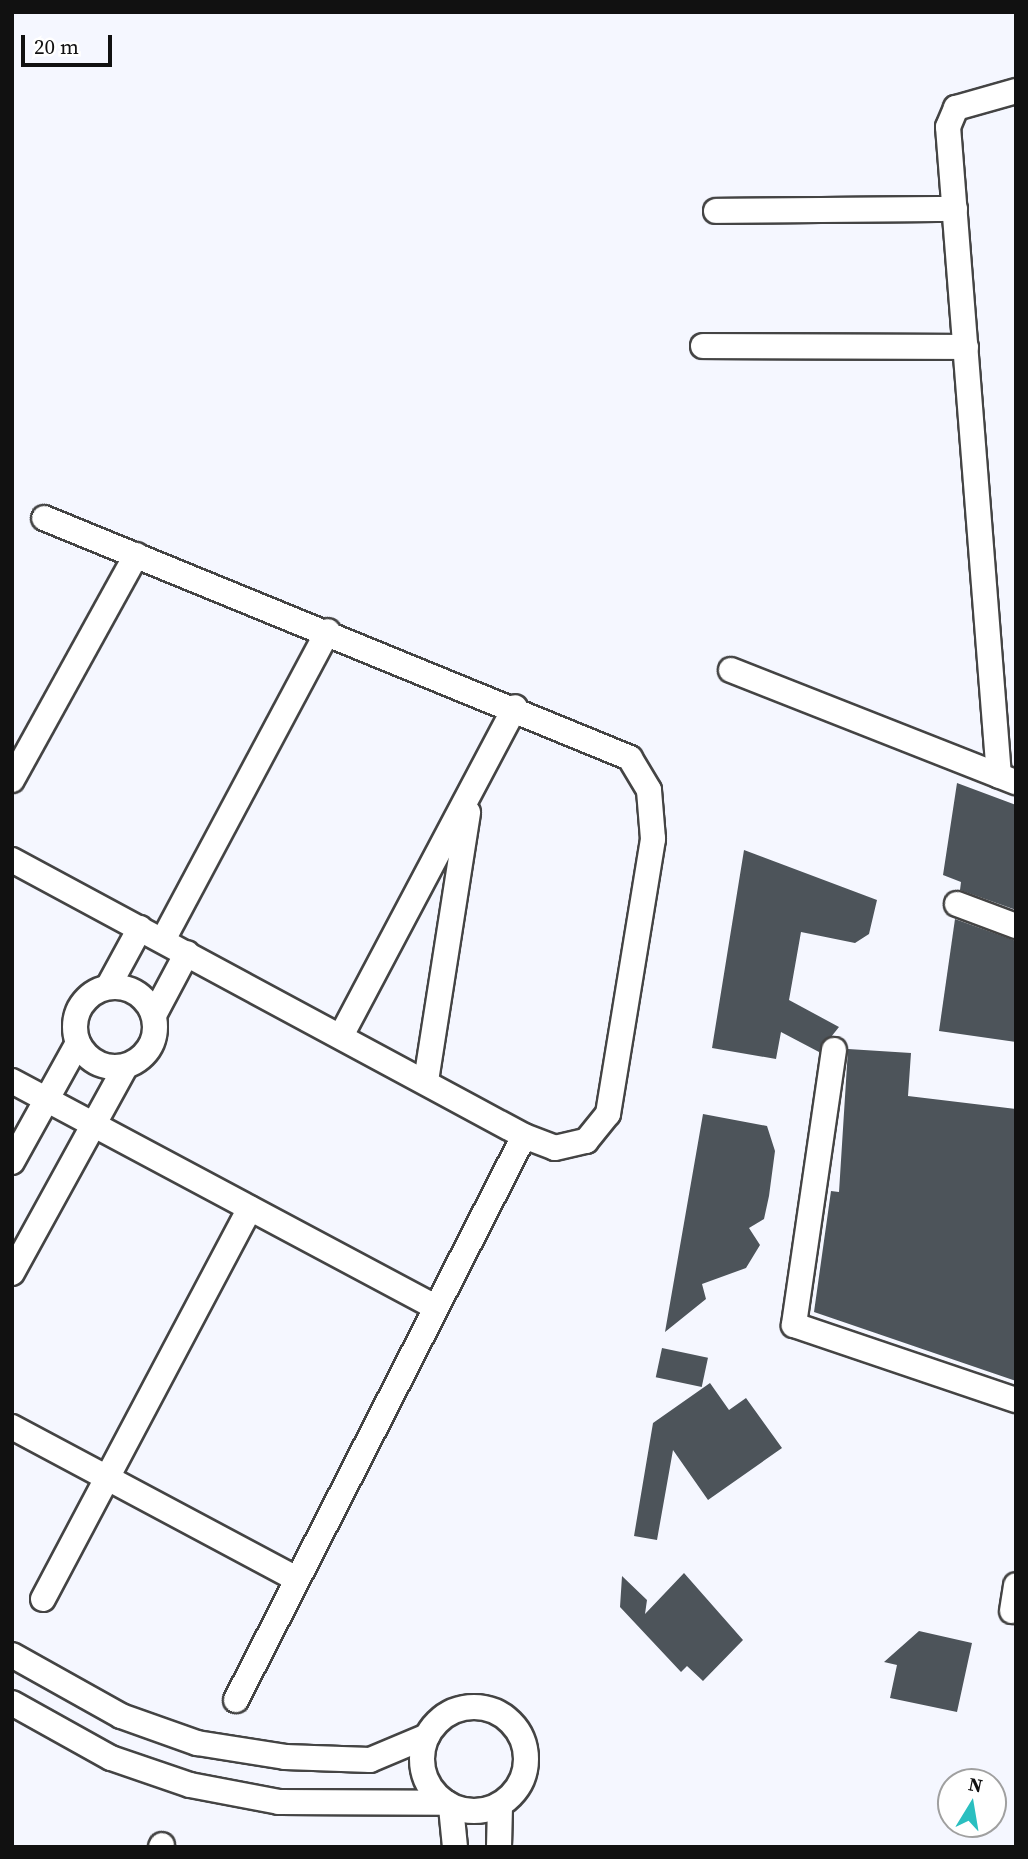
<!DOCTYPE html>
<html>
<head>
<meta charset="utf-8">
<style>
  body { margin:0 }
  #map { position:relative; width:1028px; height:1859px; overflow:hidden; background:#f5f7ff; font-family:"Source Serif 4",serif }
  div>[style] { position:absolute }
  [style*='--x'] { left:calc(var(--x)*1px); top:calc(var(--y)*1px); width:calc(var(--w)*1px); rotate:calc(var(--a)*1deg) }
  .building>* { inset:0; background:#4d545a; transform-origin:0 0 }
  .roads { filter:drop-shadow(2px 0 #444) drop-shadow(-2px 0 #444) drop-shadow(0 2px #444) drop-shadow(0 -2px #444) }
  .minor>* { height:24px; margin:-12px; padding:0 12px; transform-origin:12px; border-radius:12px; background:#fff }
  .minor>.ring { margin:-12px; padding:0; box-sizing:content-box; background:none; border:24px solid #fff; border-radius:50% }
  span { translate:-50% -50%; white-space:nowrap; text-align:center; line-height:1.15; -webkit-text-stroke:7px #fff; paint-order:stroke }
  .frame { position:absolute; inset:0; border:14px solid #111; pointer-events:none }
  .north { position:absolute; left:937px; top:1768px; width:70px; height:70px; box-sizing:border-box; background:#fff; border:2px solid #a0a0a0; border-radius:50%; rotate:11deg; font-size:19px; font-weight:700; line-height:28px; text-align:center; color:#111 }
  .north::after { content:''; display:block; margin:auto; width:24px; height:32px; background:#2abfc0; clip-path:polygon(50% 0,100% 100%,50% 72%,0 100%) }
  .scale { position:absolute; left:21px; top:35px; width:91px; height:32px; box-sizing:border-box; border:4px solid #111; border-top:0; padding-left:9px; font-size:21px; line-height:24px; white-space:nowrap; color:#111; -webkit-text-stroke:5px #fff; paint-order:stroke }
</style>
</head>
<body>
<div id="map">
  <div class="building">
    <div style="clip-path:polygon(957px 783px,1016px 805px,1016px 910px,960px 890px,961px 882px,943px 875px)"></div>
    <div style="clip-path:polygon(744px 850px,877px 900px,869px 934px,855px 943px,801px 932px,789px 1000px,839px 1027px,819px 1052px,781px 1032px,776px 1059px,712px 1048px)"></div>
    <div style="clip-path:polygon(955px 919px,1016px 941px,1016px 1042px,939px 1031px)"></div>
    <div style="clip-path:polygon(848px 1049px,911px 1053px,908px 1096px,1016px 1109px,1016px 1381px,814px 1312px,831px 1191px,839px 1192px)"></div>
    <div style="clip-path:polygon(703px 1114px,767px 1126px,775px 1151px,769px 1196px,764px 1219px,749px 1228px,760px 1245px,746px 1268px,702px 1284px,706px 1299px,665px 1332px)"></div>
    <div style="left:662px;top:1348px;width:47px;height:30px;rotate:12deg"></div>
    <div style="clip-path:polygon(710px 1383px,729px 1410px,746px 1398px,782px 1448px,708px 1500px,673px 1450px,657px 1540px,634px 1536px,653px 1423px)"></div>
    <div style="clip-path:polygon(684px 1573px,743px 1640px,703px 1681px,687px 1666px,681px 1672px,620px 1607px,622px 1576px,647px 1600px,645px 1614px)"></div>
    <div style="clip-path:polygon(919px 1631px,972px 1643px,957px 1712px,890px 1698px,897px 1665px,884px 1662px)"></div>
  </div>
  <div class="roads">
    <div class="minor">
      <div style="--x:716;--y:211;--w:239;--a:-0.5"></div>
      <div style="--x:703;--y:346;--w:263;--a:0.2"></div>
      <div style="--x:731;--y:670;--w:306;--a:21.5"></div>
      <div style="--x:999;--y:776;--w:651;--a:-94.49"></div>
      <div style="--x:948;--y:127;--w:21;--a:-67"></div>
      <div style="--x:956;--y:108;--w:62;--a:-15.8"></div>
      <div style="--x:12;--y:780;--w:257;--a:-61.1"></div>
      <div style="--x:12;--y:860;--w:582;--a:28.33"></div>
      <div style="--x:524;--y:1136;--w:33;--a:21"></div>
      <div style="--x:555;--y:1148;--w:32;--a:-13"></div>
      <div style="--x:586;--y:1141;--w:35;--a:-51"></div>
      <div style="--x:608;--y:1114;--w:279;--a:-80.7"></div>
      <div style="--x:653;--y:839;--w:49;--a:-94.7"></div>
      <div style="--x:649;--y:790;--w:37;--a:-121"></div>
      <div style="--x:630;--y:758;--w:633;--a:-157.73"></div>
      <div style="--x:957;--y:904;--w:63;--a:20.4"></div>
      <div style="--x:163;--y:940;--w:350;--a:-61.9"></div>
      <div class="ring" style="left:75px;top:987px;width:56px;height:56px"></div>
      <div style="--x:108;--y:987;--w:67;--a:-61.5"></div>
      <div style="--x:154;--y:1015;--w:70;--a:-62"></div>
      <div style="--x:341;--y:1036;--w:372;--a:-62.1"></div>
      <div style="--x:834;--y:1050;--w:278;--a:98.3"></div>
      <div style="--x:794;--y:1325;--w:234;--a:18.7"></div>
      <div style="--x:12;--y:1081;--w:480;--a:28.1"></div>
      <div style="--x:426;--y:1081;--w:272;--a:-81.1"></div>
      <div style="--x:12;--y:1162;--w:136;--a:-61"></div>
      <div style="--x:12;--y:1273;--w:236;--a:-61.2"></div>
      <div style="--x:12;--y:1427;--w:323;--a:28.1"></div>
      <div style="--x:43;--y:1599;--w:442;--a:-62.1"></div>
      <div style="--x:1012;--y:1611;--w:26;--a:-81"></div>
      <div style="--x:12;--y:1655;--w:125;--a:29.2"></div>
      <div style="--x:121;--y:1716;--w:81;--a:19.6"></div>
      <div style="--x:197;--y:1743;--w:89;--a:9"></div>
      <div style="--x:285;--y:1757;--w:85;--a:2"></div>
      <div style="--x:370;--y:1760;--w:62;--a:-22.8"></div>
      <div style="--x:236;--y:1700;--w:633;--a:-62.95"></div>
      <div style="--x:12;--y:1703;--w:113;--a:29.1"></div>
      <div style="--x:111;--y:1758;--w:83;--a:18.9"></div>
      <div style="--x:190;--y:1785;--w:91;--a:10.8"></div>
      <div style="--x:279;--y:1802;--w:167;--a:0.3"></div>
      <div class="ring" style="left:422px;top:1707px;width:80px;height:80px"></div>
      <div style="--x:451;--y:1807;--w:40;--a:84.3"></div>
      <div style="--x:161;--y:1847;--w:2;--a:-63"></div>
      <div style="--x:499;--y:1847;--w:42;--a:-88.6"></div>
    </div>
  </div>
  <div class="frame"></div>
  <div class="north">N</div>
  <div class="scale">20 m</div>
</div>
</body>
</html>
